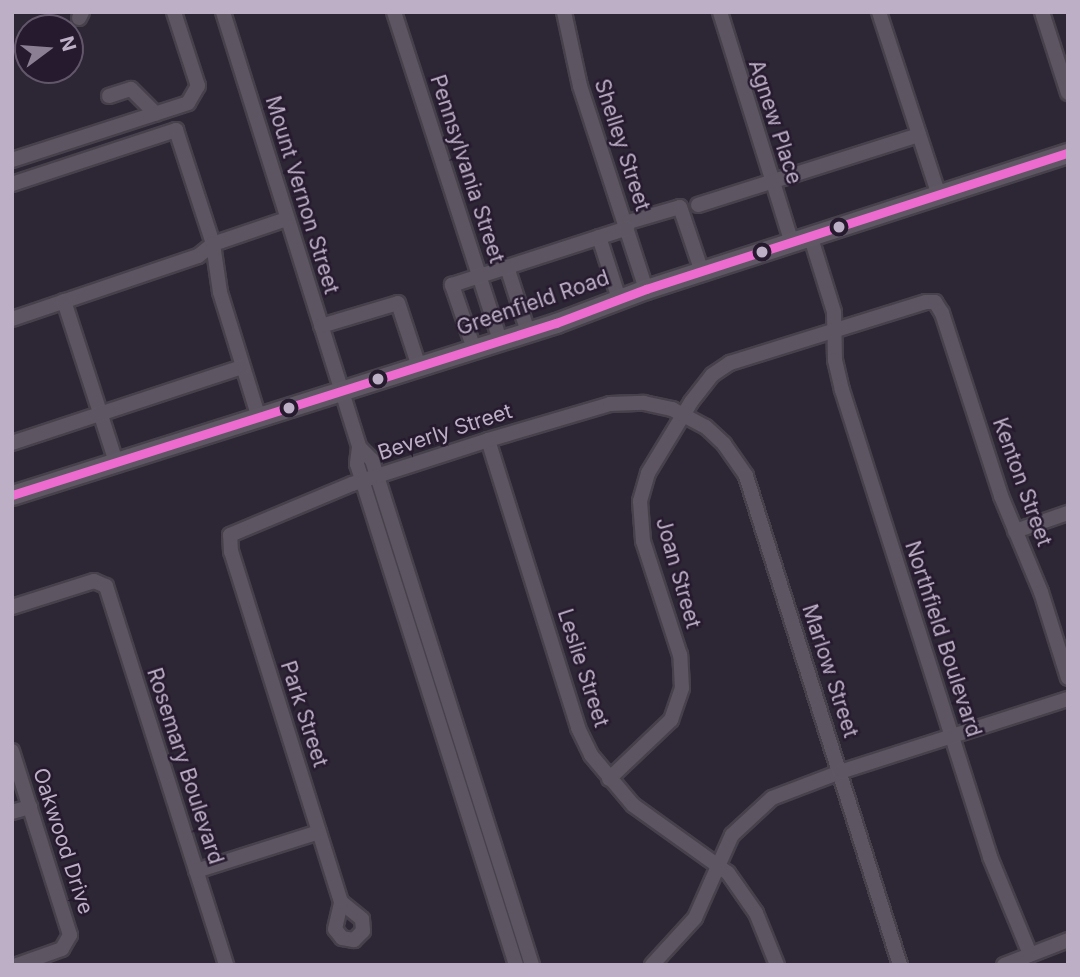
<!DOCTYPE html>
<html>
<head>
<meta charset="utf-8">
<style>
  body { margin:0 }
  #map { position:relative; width:1080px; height:977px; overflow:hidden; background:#2d2634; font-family:Inter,sans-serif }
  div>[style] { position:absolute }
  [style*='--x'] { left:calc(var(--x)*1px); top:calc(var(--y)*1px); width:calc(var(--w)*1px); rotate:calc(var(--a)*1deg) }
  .roads { filter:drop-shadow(2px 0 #47414c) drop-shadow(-2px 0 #47414c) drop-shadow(0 2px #47414c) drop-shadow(0 -2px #47414c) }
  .minor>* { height:14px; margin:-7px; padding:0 7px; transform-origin:7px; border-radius:7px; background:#5d5662 }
  .major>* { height:19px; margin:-9.5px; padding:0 9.5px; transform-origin:9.5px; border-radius:9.5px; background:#5f5864 }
  .bus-1>* { height:9px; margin:-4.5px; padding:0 4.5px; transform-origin:4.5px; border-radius:4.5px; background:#ed6bcf }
  .dots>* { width:19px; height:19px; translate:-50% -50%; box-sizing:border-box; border:4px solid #261a2f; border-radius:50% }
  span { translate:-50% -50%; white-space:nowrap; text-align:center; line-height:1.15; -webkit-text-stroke:5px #261a2f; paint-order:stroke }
  .street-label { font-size:21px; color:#bdafc6 }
  .frame { position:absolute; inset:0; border:14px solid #bdafc6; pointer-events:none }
  .north { position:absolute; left:14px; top:14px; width:70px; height:70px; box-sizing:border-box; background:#261a2f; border:2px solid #62566b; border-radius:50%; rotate:74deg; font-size:19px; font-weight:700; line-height:28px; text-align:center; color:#bdafc6 }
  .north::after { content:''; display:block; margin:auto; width:24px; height:32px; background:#8b7f93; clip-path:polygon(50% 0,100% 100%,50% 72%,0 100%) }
</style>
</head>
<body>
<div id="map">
  <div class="roads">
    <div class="minor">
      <div style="--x:223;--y:12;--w:456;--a:72.6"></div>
      <div style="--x:359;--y:447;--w:17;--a:97"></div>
      <div style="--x:357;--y:464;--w:526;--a:72.39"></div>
      <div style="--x:394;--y:12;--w:342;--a:72.1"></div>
      <div style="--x:564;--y:12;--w:76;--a:77.8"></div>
      <div style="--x:580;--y:86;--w:213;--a:72"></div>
      <div style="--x:720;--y:12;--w:242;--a:72.7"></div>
      <div style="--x:879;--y:12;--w:194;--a:71.9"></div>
      <div style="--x:1042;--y:12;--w:85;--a:72.2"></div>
      <div style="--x:79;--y:18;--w:7;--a:-63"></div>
      <div style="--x:109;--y:96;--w:23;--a:-18"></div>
      <div style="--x:131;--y:89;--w:35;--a:45"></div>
      <div style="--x:12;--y:160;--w:185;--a:-17.9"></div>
      <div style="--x:188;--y:103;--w:20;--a:-60"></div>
      <div style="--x:198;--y:86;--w:78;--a:-108"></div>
      <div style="--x:12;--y:184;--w:173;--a:-18.2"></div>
      <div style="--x:176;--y:130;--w:120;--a:72"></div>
      <div style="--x:213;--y:244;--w:19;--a:141"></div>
      <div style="--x:198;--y:256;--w:196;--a:161.3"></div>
      <div style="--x:698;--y:205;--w:232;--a:-17.6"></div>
      <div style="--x:625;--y:223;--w:57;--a:-16.2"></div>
      <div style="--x:680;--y:207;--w:69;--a:71.3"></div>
      <div style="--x:599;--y:237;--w:65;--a:72.1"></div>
      <div style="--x:811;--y:238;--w:77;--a:72.7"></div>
      <div style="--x:834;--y:312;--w:48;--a:88.8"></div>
      <div style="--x:835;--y:360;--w:31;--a:77"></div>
      <div style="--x:842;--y:390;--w:490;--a:72.4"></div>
      <div style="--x:990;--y:857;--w:105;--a:67.6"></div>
      <div style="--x:507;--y:267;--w:65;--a:72.1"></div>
      <div style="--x:64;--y:301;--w:169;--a:72.1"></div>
      <div style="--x:321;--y:326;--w:80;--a:-16.6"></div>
      <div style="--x:398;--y:303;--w:64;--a:71.8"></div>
      <div style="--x:473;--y:346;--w:65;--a:-109"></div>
      <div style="--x:452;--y:285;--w:184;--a:-18"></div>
      <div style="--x:258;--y:415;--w:129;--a:-107.2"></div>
      <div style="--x:220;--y:292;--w:49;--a:-98.3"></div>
      <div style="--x:213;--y:244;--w:78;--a:-18.7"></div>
      <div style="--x:488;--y:440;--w:302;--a:72.6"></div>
      <div style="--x:578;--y:728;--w:30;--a:64"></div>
      <div style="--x:591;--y:755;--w:65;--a:50"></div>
      <div style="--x:633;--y:805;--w:117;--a:35.6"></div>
      <div style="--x:728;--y:873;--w:49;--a:55"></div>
      <div style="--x:756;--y:913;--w:56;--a:68"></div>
      <div style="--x:12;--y:443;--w:242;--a:-18.3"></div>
      <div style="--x:359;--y:447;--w:18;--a:45"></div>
      <div style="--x:372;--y:460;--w:17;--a:73"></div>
      <div style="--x:377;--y:476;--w:513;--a:72.41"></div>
      <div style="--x:1015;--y:531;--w:56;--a:-18.8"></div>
      <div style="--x:12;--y:607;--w:86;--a:-17.6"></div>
      <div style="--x:94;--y:581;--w:13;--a:23"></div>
      <div style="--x:106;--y:586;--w:398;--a:72.4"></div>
      <div style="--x:12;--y:751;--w:193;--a:72.5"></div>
      <div style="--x:70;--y:935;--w:16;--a:120"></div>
      <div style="--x:62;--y:949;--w:48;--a:160.4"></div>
      <div style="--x:609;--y:779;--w:86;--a:-43.6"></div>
      <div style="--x:671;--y:720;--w:34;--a:-71"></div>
      <div style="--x:682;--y:688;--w:33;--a:-93"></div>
      <div style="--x:680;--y:655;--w:120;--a:-108"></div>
      <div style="--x:643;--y:541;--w:40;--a:-94.3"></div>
      <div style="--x:640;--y:501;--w:29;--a:-74"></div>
      <div style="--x:648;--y:473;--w:83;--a:-58.8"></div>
      <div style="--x:691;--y:402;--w:34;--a:-52"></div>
      <div style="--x:712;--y:375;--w:22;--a:-34"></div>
      <div style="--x:730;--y:363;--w:205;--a:-17.3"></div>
      <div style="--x:926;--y:302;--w:9;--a:0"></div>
      <div style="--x:935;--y:302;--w:13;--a:58"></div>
      <div style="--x:942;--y:313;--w:192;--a:72.1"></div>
      <div style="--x:1001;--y:496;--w:104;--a:67.4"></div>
      <div style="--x:1041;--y:592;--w:90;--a:72.6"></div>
      <div style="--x:12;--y:812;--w:19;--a:-16"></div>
      <div style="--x:196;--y:871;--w:129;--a:-17.6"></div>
      <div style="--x:341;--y:902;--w:27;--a:39"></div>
      <div style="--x:362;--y:919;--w:12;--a:85"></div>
      <div style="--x:363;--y:931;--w:13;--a:135"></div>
      <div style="--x:354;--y:940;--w:12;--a:-171"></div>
      <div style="--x:342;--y:938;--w:11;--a:-128"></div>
      <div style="--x:335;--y:929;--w:28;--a:-77"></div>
      <div style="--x:341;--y:902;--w:367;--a:-107.4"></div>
      <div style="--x:231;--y:552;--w:17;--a:-93"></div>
      <div style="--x:230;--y:535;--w:132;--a:-22.7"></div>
      <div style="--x:352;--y:484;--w:143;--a:-17.9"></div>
      <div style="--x:488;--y:440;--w:127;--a:-16.4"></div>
      <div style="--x:610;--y:404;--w:34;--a:-2"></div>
      <div style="--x:644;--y:403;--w:29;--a:12"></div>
      <div style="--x:672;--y:409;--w:38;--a:28"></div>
      <div style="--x:706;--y:427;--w:25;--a:43"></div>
      <div style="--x:724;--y:444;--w:39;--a:55"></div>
      <div style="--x:746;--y:476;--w:513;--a:72.52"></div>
      <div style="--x:652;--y:965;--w:64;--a:-47.5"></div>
      <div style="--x:695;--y:918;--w:91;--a:-66"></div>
      <div style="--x:732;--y:835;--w:54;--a:-42.8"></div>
      <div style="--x:772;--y:798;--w:73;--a:-20.9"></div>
      <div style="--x:840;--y:772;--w:239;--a:-17.8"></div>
      <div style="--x:1004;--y:965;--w:69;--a:-21.3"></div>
    </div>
    <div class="major">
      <div style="--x:12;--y:495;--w:571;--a:-17.55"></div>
      <div style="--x:556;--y:323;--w:96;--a:-20.7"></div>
      <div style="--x:646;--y:289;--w:443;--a:-17.9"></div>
    </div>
  </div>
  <div class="bus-1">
    <div style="--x:12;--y:495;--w:571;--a:-17.55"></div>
    <div style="--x:556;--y:323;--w:96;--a:-20.7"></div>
    <div style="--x:646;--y:289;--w:443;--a:-17.9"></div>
  </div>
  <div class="dots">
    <div style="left:839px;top:227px;background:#bdafc6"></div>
    <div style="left:762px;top:252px;background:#bdafc6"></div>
    <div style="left:378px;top:379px;background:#bdafc6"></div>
    <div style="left:289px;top:408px;background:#bdafc6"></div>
  </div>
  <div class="street-label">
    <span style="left:775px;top:122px;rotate:72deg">Agnew Place</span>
    <span style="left:622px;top:145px;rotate:72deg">Shelley Street</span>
    <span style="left:467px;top:169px;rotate:72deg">Pennsylvania Street</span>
    <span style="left:302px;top:195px;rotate:73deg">Mount Vernon Street</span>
    <span style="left:533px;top:303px;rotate:-19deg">Greenfield Road</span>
    <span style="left:445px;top:432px;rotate:-18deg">Beverly Street</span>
    <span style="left:1022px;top:482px;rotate:70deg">Kenton Street</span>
    <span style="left:678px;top:573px;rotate:74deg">Joan Street</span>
    <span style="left:943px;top:639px;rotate:72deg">Northfield Boulevard</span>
    <span style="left:583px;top:668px;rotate:72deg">Leslie Street</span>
    <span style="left:830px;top:671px;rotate:72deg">Marlow Street</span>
    <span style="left:304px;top:714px;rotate:72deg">Park Street</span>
    <span style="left:185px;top:766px;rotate:72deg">Rosemary Boulevard</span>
    <span style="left:63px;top:841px;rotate:72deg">Oakwood Drive</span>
  </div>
  <div class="frame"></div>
  <div class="north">N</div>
</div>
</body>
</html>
